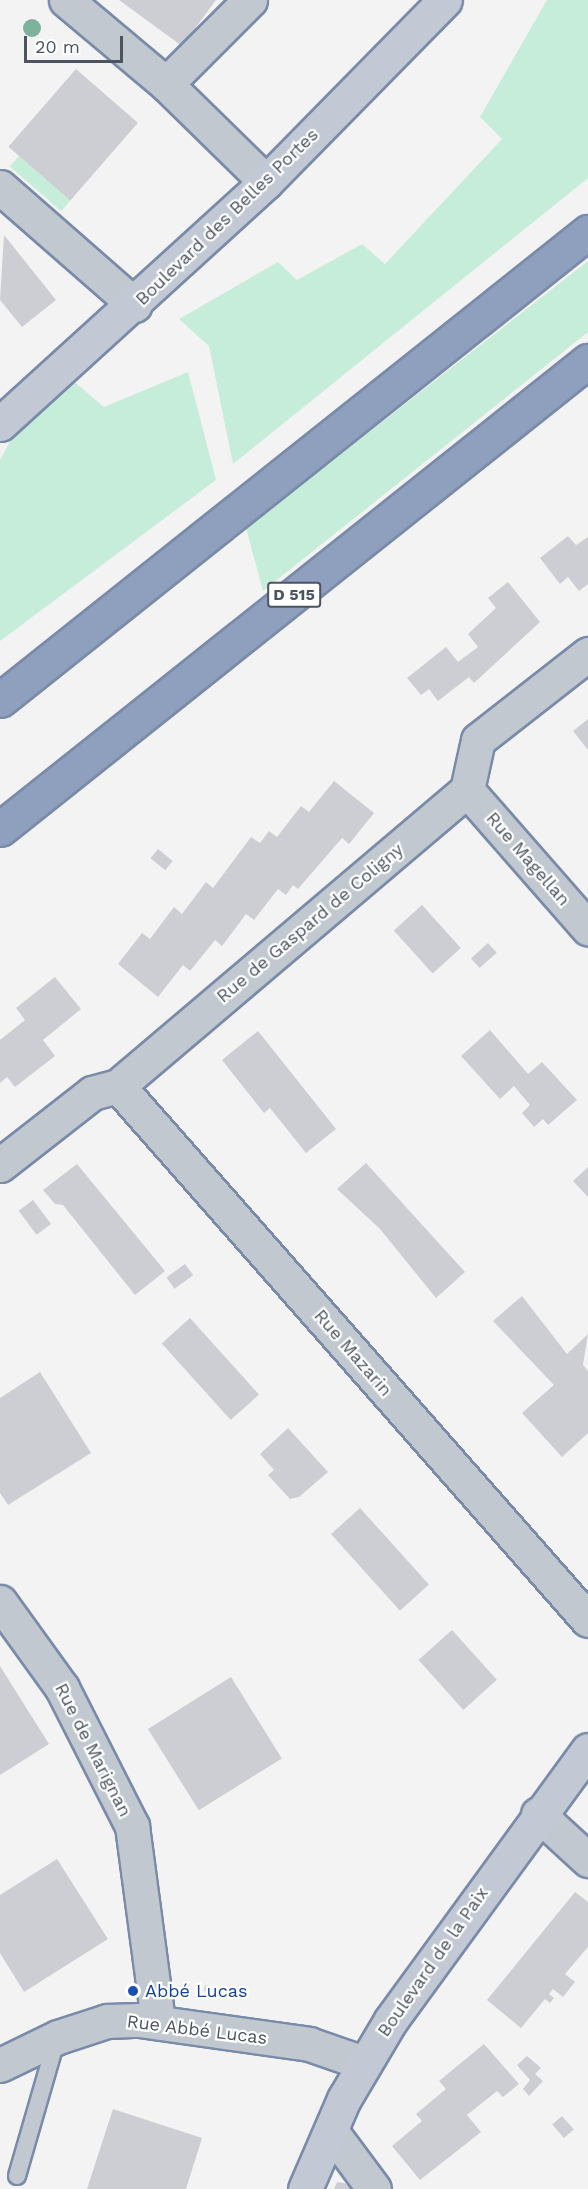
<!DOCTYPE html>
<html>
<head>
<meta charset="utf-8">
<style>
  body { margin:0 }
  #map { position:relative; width:588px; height:2189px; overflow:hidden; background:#f4f3f3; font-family:"Work Sans",sans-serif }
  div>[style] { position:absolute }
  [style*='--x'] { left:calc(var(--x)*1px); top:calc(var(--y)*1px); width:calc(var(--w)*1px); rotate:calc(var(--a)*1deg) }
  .green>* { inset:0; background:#c6edd9; transform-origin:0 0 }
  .building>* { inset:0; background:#cdced4; transform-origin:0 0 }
  .roads { filter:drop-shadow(2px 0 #798ba9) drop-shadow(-2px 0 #798ba9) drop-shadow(0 2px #798ba9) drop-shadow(0 -2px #798ba9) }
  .lane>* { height:16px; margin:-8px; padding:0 8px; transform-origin:8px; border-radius:8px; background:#c1c8d0 }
  .street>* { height:33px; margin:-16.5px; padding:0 16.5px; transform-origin:16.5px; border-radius:16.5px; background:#c1c8d0 }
  .secondary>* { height:33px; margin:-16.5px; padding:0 16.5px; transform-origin:16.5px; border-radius:16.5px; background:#c2c9d4 }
  .highway>* { height:33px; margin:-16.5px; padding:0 16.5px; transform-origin:16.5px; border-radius:16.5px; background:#8ea0bd }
  .trees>* { width:18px; height:18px; margin:-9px; border-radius:50%; background:#7fb29d }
  .dots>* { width:16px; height:16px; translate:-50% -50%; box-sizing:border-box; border:3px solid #fff; border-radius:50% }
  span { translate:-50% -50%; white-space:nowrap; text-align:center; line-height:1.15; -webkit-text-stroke:4.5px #fff; paint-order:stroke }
  .shield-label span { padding:2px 4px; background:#fff; border:2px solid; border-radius:4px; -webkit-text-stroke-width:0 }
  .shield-label { font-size:16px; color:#4b545f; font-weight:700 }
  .street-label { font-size:18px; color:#4b545f }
  .transit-label { font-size:18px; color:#164399 }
  .left { translate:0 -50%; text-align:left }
  .scale { position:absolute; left:24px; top:36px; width:99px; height:27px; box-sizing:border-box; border:3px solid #4b545f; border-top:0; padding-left:8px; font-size:18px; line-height:21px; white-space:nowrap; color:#4b545f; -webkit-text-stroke:4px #fff; paint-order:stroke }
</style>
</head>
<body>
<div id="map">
  <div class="green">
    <div style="clip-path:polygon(547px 0,588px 0,588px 178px,233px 464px,209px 346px,179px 319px,278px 262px,297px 280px,362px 244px,385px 264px,502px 139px,480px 117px)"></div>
    <div style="left:19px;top:156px;width:68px;height:14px;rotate:41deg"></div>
    <div style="clip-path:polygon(588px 261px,588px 332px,263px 591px,246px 528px)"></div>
    <div style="clip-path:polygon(188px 372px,216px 480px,0 641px,0 460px,17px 429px,71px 379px,104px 407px)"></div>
  </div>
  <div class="building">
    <div style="clip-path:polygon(119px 0,216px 0,182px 46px)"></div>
    <div style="left:76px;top:69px;width:82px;height:103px;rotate:41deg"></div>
    <div style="clip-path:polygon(4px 235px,56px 300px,22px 327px,0 300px)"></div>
    <div style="clip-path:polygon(568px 536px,576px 545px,588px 537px,588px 584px,579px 591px,568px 577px,560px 584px,540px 558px)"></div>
    <div style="clip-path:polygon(508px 582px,540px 622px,474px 683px,469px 677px,438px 701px,429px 689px,421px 695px,407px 678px,446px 647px,458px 662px,478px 647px,468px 634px,496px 608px,488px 598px)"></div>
    <div style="clip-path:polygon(588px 719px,588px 750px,573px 731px)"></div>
    <div style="clip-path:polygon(334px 781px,374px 813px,349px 844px,342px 838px,298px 889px,293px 885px,286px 895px,278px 889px,254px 920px,246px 914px,222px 946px,215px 940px,190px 971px,183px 965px,158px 997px,118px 964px,142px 933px,150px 939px,174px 907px,182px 914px,206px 882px,213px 888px,251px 837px,260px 843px,269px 831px,277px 837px,301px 806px,309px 812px)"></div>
    <div style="left:158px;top:849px;width:19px;height:12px;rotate:39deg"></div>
    <div style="left:422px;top:905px;width:58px;height:38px;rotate:48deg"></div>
    <div style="left:488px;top:943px;width:13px;height:23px;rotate:48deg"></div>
    <div style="clip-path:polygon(55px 977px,81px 1009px,43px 1040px,55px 1056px,15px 1087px,7px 1077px,0 1083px,0 1040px,25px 1020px,16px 1008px)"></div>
    <div style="clip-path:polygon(490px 1030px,528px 1074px,542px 1062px,577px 1100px,548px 1125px,543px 1119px,534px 1127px,522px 1113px,530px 1105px,514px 1086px,500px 1099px,461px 1056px)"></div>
    <div style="clip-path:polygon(258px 1031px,336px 1129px,306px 1153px,270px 1108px,264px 1113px,222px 1060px)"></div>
    <div style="clip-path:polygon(366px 1163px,465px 1272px,436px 1298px,380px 1229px,337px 1189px)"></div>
    <div style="clip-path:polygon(77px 1164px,165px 1271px,135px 1295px,63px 1205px,55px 1204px,43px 1190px)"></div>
    <div style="clip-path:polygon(588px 1167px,588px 1197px,573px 1181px)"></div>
    <div style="left:33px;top:1200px;width:30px;height:18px;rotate:53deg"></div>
    <div style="left:185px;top:1264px;width:14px;height:23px;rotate:54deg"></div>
    <div style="clip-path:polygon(522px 1296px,567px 1354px,588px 1334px,583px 1365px,588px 1371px,588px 1433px,562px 1457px,522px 1413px,554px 1385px,493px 1321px)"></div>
    <div style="left:190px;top:1318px;width:103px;height:38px;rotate:48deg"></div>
    <div style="clip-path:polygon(40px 1372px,91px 1453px,8px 1505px,0 1493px,0 1398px)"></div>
    <div style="clip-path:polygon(288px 1428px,328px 1472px,299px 1497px,290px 1499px,268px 1475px,274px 1470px,260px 1454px)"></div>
    <div style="left:360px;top:1508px;width:103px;height:39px;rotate:48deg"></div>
    <div style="left:452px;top:1630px;width:67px;height:45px;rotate:48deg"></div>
    <div style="clip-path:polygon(0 1666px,49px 1744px,0 1775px)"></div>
    <div style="left:231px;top:1677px;width:96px;height:98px;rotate:58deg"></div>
    <div style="clip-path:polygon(57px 1859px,108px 1939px,24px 1992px,0 1953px,0 1895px)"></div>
    <div style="clip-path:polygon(575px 1892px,588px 1902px,588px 1947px,565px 1974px,575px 1982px,563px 1997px,553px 1989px,549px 1994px,554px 1998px,550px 2003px,545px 1999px,521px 2028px,487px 2000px)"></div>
    <div style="left:205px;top:1985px;width:19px;height:6px;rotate:9deg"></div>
    <div style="clip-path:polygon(484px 2044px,519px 2084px,503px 2097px,497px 2091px,467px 2115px,481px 2132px,420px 2180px,392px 2146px,422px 2121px,416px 2114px,446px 2089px,439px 2081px)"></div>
    <div style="clip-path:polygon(527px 2056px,541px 2068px,535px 2074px,543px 2081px,529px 2096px,523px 2089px,530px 2080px,517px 2065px)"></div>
    <div style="clip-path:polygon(113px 2109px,202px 2138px,186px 2189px,87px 2189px)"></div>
    <div style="left:562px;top:2116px;width:18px;height:13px;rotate:49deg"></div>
    <div style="clip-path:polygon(337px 2182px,349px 2184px,352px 2189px,334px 2189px)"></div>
  </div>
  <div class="roads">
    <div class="lane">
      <div style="--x:17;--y:2176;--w:145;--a:-73.9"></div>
    </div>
    <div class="street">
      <div style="--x:66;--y:0;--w:131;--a:40"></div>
      <div style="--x:166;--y:84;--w:140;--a:44.4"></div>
      <div style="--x:166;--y:84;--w:119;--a:-45"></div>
      <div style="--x:0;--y:187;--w:179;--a:41.2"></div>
      <div style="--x:467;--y:790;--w:184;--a:48.8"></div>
      <div style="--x:118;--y:1086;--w:711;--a:48.65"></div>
      <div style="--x:0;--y:1165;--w:117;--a:-38"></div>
      <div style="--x:92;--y:1093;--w:27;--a:-15"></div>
      <div style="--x:118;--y:1086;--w:458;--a:-40.3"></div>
      <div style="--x:467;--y:790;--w:51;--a:-77.6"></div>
      <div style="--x:478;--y:740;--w:140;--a:-38"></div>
      <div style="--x:0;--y:1602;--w:106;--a:54.2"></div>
      <div style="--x:62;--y:1688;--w:155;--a:63.1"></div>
      <div style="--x:132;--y:1826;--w:198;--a:82.4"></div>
      <div style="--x:538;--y:1814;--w:68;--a:42.6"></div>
      <div style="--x:0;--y:2065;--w:64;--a:-25.8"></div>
      <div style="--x:58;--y:2037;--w:52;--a:-18.1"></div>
      <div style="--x:107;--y:2021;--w:32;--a:-2"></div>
      <div style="--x:139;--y:2020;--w:172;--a:8"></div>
      <div style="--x:309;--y:2044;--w:58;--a:19.1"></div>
      <div style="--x:331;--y:2131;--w:72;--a:53.4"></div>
    </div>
    <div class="secondary">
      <div style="--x:0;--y:424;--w:360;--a:-42.3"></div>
      <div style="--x:266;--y:182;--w:255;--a:-45.5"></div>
      <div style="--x:305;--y:2189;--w:98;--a:-66.6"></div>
      <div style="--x:344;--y:2099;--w:92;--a:-59.3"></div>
      <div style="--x:391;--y:2020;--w:334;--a:-53.9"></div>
    </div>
    <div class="highway">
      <div style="--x:0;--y:700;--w:752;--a:-38.52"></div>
      <div style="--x:0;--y:829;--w:752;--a:-38.52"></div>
    </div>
  </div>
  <div class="trees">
    <div style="left:32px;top:28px"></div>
  </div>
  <div class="dots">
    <div style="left:133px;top:1991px;background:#1a4fb4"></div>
  </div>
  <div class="shield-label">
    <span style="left:294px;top:595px">D 515</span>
  </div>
  <div class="street-label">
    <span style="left:227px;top:217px;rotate:-44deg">Boulevard des Belles Portes</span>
    <span style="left:528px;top:859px;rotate:49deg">Rue Magellan</span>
    <span style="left:310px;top:923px;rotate:-40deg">Rue de Gaspard de Coligny</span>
    <span style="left:353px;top:1353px;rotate:49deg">Rue Mazarin</span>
    <span style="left:93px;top:1750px;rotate:63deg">Rue de Marignan</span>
    <span style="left:433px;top:1962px;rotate:-55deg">Boulevard de la Paix</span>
    <span style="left:197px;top:2030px;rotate:7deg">Rue Abbé Lucas</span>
  </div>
  <div class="transit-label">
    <span class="left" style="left:145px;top:1991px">Abbé Lucas</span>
  </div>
  <div class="scale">20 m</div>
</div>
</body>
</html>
